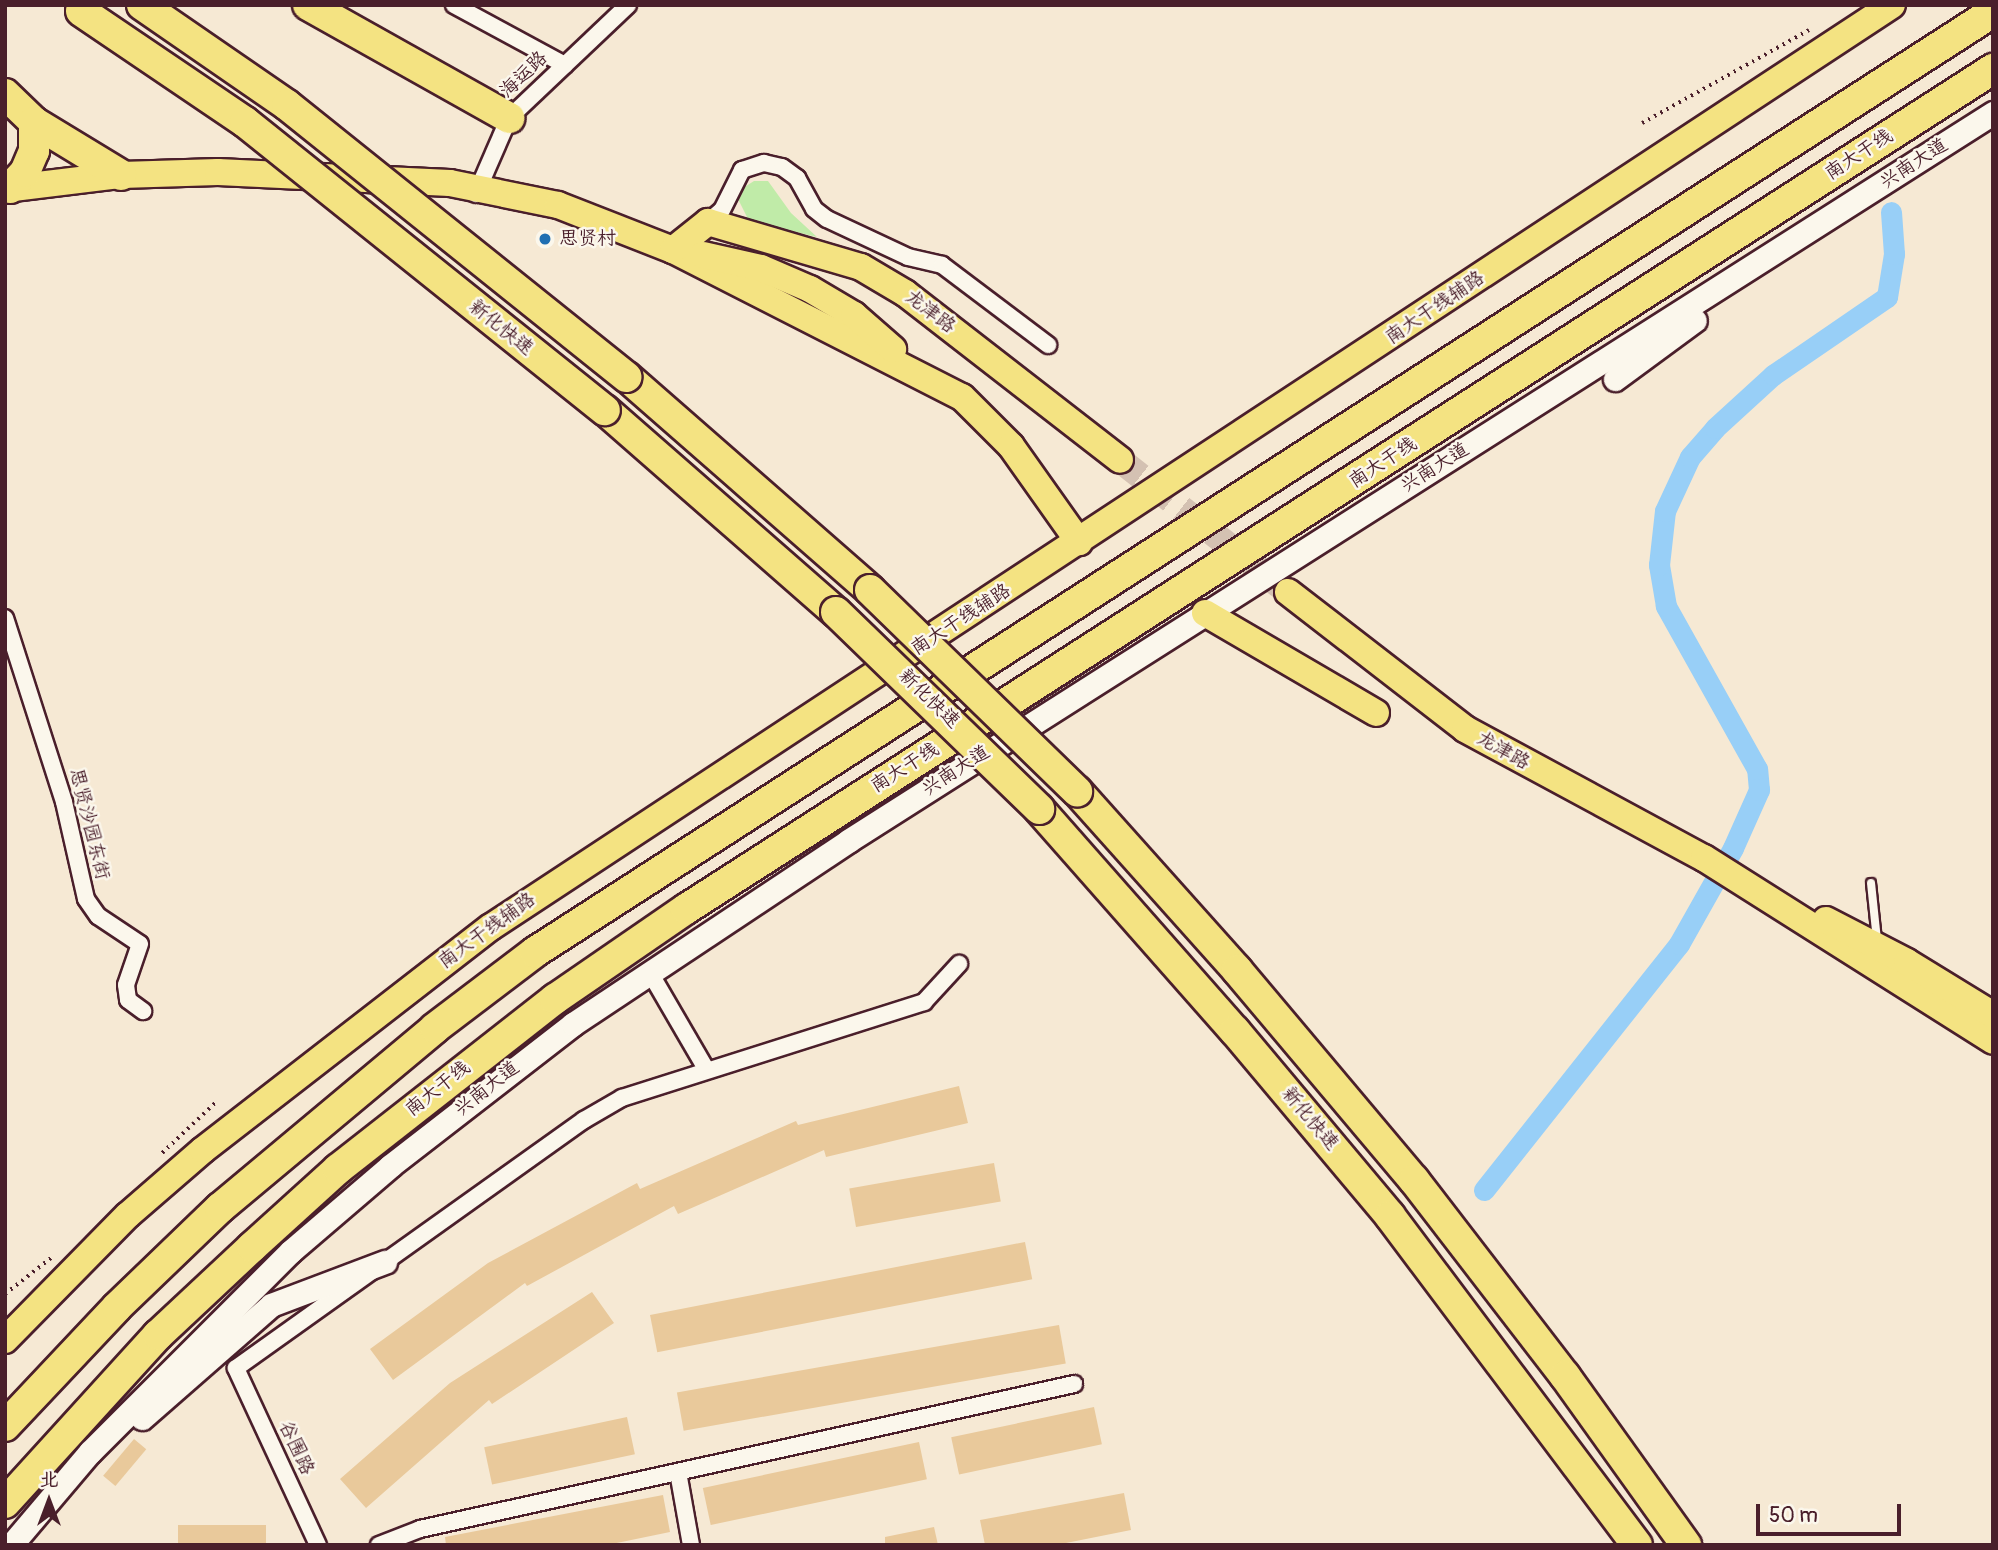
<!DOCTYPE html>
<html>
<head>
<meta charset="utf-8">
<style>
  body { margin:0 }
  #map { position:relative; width:1998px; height:1550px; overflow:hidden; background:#f6e9d4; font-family:Pangolin,"LXGW WenKai TC",sans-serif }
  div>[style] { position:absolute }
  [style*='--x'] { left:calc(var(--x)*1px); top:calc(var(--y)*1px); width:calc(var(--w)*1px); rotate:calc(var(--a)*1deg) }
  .green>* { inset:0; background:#c0eba8 }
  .canal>* { height:21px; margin:-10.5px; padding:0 10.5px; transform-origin:10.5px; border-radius:10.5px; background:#98cff7 }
  .building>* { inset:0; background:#e9c99b; transform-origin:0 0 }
  .primary-tunnel>* { height:26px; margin-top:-13px; transform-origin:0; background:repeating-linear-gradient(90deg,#d4c1b2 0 26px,transparent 0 39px) }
  .path>* { height:3.5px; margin-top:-1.75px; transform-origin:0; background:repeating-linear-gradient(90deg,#4a1f2b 0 2px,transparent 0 7px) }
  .roads { filter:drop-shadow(2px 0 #4a1f2b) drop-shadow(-2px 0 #4a1f2b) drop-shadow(0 2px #4a1f2b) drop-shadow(0 -2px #4a1f2b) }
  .lane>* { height:8px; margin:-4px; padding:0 4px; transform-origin:4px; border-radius:4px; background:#fbf7ec }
  .street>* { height:16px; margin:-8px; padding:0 8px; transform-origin:8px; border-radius:8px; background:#fbf7ec }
  .secondary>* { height:23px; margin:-11.5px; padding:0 11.5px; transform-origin:11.5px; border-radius:11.5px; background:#fbf7ec }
  .primary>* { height:26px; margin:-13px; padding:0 13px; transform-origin:13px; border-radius:13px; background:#f4e382 }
  .highway>* { height:30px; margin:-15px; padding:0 15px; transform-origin:15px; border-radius:15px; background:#f4e382 }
  .bridges { filter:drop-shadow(2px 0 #4a1f2b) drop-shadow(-2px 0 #4a1f2b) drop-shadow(0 2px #4a1f2b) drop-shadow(0 -2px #4a1f2b) }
  .highway-bridge>* { height:30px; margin:-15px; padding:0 15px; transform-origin:15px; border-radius:15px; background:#f4e382 }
  .dots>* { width:19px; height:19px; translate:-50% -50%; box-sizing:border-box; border:4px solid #fbf7ec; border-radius:50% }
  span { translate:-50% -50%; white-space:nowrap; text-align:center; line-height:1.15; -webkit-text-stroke:5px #fbf7ec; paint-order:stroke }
  .street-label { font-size:19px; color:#4a1f2b }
  .poi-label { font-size:19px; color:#4a1f2b }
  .left { translate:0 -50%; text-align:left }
  .frame { position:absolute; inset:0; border:7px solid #4a1f2b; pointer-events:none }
  .north { position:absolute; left:14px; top:1466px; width:70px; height:70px; -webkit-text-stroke:5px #fbf7ec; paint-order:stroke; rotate:0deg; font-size:19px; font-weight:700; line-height:28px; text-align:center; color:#4a1f2b }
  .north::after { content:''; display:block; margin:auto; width:24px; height:32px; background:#4a1f2b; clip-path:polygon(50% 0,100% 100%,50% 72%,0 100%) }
  .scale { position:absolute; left:1756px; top:1504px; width:145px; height:32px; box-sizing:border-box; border:4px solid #4a1f2b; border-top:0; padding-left:9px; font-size:21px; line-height:24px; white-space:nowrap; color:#4a1f2b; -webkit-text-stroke:5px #fbf7ec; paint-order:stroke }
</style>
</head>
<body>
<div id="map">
  <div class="green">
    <div style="clip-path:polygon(754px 181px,768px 181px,791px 213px,817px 237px,749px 221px,738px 199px,743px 188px)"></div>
  </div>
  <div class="canal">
    <div style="--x:1484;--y:1190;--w:314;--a:-51.6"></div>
    <div style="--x:1679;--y:944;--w:110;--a:-60.6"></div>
    <div style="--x:1733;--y:848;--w:64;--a:-65.9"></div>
    <div style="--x:1759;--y:790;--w:21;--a:-95"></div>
    <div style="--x:1757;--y:769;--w:187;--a:-119.2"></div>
    <div style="--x:1666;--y:606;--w:42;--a:-99.7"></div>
    <div style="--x:1659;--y:565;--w:54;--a:-83.7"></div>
    <div style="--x:1665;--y:511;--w:60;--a:-65.2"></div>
    <div style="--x:1690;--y:457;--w:38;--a:-49"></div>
    <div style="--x:1715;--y:428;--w:79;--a:-42.4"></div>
    <div style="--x:1773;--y:375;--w:138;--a:-34.4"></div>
    <div style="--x:1887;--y:297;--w:44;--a:-80.8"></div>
    <div style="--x:1894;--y:254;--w:42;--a:-94.1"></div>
  </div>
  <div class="building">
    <div style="clip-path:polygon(959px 1086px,968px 1123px,826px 1157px,824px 1150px,678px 1214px,674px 1206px,527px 1286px,525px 1283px,393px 1380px,370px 1349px,488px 1263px,637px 1183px,640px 1189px,796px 1121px,798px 1125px)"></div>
    <div style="left:994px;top:1163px;width:39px;height:147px;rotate:80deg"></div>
    <div style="left:1025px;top:1242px;width:38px;height:382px;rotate:79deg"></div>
    <div style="clip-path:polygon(592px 1292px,614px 1323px,492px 1404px,489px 1400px,366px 1508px,340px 1479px,450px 1383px)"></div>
    <div style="left:1059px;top:1325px;width:39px;height:388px;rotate:80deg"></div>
    <div style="left:1094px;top:1407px;width:38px;height:146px;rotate:78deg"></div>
    <div style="left:627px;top:1417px;width:38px;height:146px;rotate:78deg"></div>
    <div style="left:134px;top:1439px;width:16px;height:48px;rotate:40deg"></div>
    <div style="left:919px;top:1442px;width:38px;height:221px;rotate:78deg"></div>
    <div style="clip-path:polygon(1124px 1493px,1131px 1530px,1056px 1545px,985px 1545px,980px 1520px)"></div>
    <div style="clip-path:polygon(663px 1495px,670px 1532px,607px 1545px,446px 1545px,445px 1537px)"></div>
    <div style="left:178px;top:1525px;width:88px;height:20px"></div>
    <div style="clip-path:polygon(934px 1527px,938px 1545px,885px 1545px,885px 1537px)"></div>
  </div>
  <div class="primary-tunnel">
    <div style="--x:1120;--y:460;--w:214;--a:38.2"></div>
  </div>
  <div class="path">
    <div style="--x:1642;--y:123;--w:191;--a:-29.1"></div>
    <div style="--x:162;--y:1153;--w:74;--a:-43.4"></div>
    <div style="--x:5;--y:1294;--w:60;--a:-38.2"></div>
  </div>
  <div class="roads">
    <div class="lane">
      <div style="--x:1871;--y:883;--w:57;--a:84"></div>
    </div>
    <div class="street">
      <div style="--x:454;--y:5;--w:126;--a:28.4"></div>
      <div style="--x:476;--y:194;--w:83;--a:-66.5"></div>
      <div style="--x:509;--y:118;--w:164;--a:-43.5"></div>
      <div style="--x:708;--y:222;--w:18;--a:-41"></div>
      <div style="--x:722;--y:210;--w:45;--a:-63.4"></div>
      <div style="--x:742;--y:170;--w:23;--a:-18"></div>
      <div style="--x:764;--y:163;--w:18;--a:13"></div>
      <div style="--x:782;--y:167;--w:19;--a:36"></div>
      <div style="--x:797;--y:178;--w:35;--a:61"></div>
      <div style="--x:814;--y:209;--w:16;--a:38"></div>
      <div style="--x:827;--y:219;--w:89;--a:25.1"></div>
      <div style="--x:908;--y:257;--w:35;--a:13"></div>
      <div style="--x:942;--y:265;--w:133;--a:37"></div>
      <div style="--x:5;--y:618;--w:193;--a:72.2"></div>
      <div style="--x:64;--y:802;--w:99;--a:77.2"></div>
      <div style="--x:86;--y:899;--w:21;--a:55"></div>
      <div style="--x:98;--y:916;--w:50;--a:33.7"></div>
      <div style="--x:140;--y:944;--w:43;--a:108.9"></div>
      <div style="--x:126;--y:985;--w:15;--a:82"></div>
      <div style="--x:128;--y:1000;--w:19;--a:36"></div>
      <div style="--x:649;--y:971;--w:113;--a:59.8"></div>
      <div style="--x:678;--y:1472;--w:74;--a:79.9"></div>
      <div style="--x:318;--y:1545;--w:195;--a:-114.9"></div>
      <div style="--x:236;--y:1368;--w:427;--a:-35.5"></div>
      <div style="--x:584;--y:1120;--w:44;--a:-30.1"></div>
      <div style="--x:622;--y:1098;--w:317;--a:-17.6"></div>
      <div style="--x:924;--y:1002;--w:52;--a:-47.4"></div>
      <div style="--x:379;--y:1545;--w:44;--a:-21.3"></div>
      <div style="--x:420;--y:1529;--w:670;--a:-12.5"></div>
    </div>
    <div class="secondary">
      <div style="--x:1615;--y:379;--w:99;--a:-36.4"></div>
      <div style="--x:142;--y:1418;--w:171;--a:-41.2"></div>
      <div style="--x:271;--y:1305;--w:122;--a:-20.7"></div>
      <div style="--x:11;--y:1545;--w:122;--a:-49.7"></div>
      <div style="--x:90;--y:1452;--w:284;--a:-45"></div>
      <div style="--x:291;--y:1251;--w:130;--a:-40.6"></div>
      <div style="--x:390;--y:1166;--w:232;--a:-37.8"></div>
      <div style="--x:573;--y:1024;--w:330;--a:-33.6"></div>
      <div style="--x:848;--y:841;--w:1357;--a:-32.45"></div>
    </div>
    <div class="primary">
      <div style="--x:5;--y:189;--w:117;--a:-6.9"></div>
      <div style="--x:121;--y:175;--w:97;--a:-1.8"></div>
      <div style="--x:218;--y:172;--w:232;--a:2.7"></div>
      <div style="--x:450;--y:183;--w:110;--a:11.5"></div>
      <div style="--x:558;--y:205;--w:123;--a:21.4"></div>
      <div style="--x:673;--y:250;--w:324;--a:27"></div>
      <div style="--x:962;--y:397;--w:69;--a:45"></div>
      <div style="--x:1011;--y:446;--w:118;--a:54.7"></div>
      <div style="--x:673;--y:250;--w:45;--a:-38.7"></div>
      <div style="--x:708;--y:222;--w:159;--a:16.4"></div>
      <div style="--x:861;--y:267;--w:51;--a:30.6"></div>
      <div style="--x:905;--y:293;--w:272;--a:37.8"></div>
      <div style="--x:703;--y:255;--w:59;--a:12.6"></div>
      <div style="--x:761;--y:268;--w:53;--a:23.2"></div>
      <div style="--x:810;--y:289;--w:51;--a:30.6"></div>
      <div style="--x:854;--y:315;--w:52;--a:41.1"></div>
      <div style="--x:1288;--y:592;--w:224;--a:37.7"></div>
      <div style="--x:1465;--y:729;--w:272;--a:28.4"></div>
      <div style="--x:1704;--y:858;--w:342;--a:32.3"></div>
      <div style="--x:1205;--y:613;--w:198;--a:30.3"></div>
      <div style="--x:1826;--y:920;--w:91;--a:27.4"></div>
      <div style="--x:1907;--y:962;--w:101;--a:31.6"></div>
      <div style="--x:5;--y:1340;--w:175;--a:-45.5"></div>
      <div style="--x:128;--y:1215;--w:99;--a:-40.9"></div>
      <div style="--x:203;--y:1150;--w:364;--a:-37.8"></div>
      <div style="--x:491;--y:927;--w:1677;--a:-33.35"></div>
    </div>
    <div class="highway">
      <div style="--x:308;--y:5;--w:231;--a:29.3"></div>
      <div style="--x:5;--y:94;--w:40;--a:44"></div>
      <div style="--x:34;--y:122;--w:102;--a:31.3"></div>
      <div style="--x:10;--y:188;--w:22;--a:-47"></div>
      <div style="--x:25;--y:172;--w:23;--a:-67"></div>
      <div style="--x:34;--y:151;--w:29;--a:-90"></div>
      <div style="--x:627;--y:377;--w:323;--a:41.2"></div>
      <div style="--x:605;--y:410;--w:307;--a:41.2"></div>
      <div style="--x:1077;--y:791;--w:240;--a:48.2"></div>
      <div style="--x:1237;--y:970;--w:275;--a:49.9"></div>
      <div style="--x:1414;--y:1180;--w:247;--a:52.4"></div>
      <div style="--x:1565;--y:1376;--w:208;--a:54.4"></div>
      <div style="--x:1039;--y:809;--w:296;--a:48.6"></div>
      <div style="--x:1235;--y:1031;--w:241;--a:50"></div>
      <div style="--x:1390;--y:1216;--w:411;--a:53.1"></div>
      <div style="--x:5;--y:1426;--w:163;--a:-46.7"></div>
      <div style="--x:117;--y:1307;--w:143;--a:-43.9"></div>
      <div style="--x:220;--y:1208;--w:280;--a:-39.9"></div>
      <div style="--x:435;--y:1028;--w:126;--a:-37.2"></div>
      <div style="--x:535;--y:952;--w:1735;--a:-32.81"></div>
      <div style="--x:5;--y:1503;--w:227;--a:-47.7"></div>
      <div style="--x:158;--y:1335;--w:129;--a:-43.1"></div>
      <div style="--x:252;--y:1247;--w:116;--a:-42.2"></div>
      <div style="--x:338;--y:1169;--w:276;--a:-38.1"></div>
      <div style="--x:555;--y:999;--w:159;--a:-34.5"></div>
      <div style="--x:686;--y:909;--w:1554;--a:-32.73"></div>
    </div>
  </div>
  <div class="bridges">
    <div class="highway-bridge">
      <div style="--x:142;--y:5;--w:176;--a:34.6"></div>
      <div style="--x:287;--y:105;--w:435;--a:38.7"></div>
      <div style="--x:81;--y:11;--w:198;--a:34.1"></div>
      <div style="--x:245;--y:122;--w:461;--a:38.7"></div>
      <div style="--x:870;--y:590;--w:289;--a:44.2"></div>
      <div style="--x:836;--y:612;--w:283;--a:44.1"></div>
    </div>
  </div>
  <div class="dots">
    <div style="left:545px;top:239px;background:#1f6fb2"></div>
  </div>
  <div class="street-label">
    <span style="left:524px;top:75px;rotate:-44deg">海运路</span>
    <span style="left:1859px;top:155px;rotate:-33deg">南大干线</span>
    <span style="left:1914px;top:164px;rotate:-33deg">兴南大道</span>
    <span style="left:1435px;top:308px;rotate:-34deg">南大干线辅路</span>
    <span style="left:930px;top:312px;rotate:37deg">龙津路</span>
    <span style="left:501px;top:328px;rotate:39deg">新化快速</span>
    <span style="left:1383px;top:463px;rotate:-33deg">南大干线</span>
    <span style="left:1435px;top:468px;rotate:-32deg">兴南大道</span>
    <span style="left:961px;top:620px;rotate:-33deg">南大干线辅路</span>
    <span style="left:929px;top:699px;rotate:44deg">新化快速</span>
    <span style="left:1503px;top:751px;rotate:29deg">龙津路</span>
    <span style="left:905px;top:768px;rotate:-32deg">南大干线</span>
    <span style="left:956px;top:771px;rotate:-33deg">兴南大道</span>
    <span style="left:89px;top:824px;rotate:76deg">思贤沙园东街</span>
    <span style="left:487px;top:931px;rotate:-36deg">南大干线辅路</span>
    <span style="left:438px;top:1089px;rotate:-38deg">南大干线</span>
    <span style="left:487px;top:1089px;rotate:-38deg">兴南大道</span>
    <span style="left:1310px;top:1119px;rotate:50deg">新化快速</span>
    <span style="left:296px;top:1448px;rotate:65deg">谷围路</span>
  </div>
  <div class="poi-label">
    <span class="left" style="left:559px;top:239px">思贤村</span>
  </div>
  <div class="frame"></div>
  <div class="north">北</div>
  <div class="scale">50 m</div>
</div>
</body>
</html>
